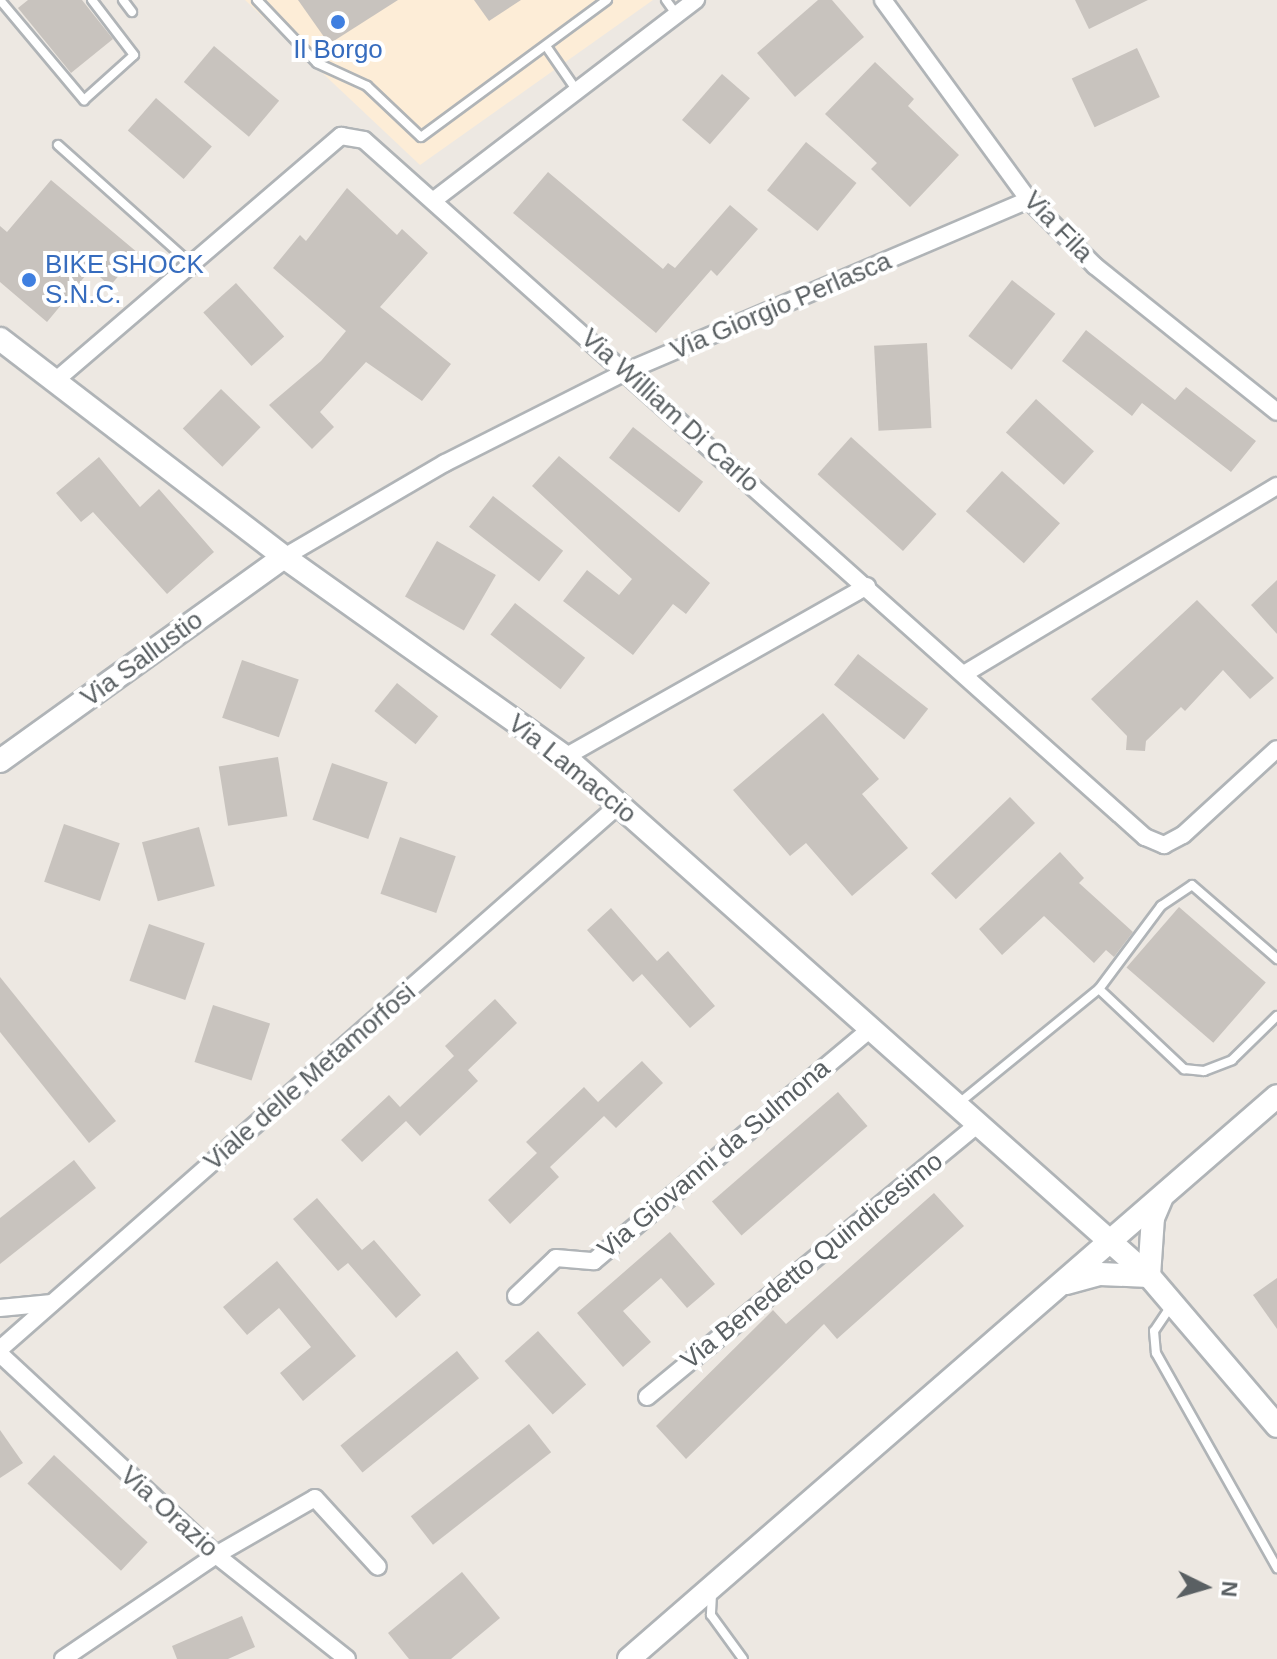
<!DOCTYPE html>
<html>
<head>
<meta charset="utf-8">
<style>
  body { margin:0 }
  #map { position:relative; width:1277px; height:1659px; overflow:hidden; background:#ede8e2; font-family:Helvetica,sans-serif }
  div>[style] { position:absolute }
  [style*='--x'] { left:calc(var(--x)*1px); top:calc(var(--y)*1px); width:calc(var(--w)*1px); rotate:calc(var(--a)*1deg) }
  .commercial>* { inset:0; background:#fdedd7 }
  .building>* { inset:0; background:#c8c3be; transform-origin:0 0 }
  .roads { filter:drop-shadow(2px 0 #b0b4b7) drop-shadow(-2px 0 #b0b4b7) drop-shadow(0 2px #b0b4b7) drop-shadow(0 -2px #b0b4b7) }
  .lane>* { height:8px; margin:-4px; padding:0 4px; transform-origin:4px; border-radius:4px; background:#fff }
  .street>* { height:16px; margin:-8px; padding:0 8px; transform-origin:8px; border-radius:8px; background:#fff }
  .secondary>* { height:22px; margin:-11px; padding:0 11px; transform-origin:11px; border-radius:11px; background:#fff }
  .dots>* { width:22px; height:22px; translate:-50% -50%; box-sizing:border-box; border:4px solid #fff; border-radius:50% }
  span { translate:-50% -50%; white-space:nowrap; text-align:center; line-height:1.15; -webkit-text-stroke:8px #fff; paint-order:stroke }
  .shop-label { font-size:26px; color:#366cbe }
  .left { translate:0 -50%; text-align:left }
  .street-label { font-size:26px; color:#5a6063 }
  .north { position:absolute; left:1165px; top:1547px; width:80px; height:80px; -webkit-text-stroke:6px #fff; paint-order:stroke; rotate:95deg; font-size:22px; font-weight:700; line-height:32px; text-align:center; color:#5a6063 }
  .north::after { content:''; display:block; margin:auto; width:28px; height:36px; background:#5a6063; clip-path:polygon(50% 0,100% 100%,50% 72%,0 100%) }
</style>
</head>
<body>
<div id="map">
  <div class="commercial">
    <div style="clip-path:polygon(245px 0,653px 0,420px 165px)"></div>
  </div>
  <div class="building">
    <div style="clip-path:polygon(28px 0,82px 0,113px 39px,71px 73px,18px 8px)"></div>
    <div style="clip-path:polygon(298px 0,398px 0,329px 44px)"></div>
    <div style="clip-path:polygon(474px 0,521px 0,489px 21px)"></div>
    <div style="clip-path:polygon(818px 0,832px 0,864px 37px,795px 97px,757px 53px)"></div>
    <div style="clip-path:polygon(1075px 0,1148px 0,1089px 29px)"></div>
    <div style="left:214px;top:46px;width:85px;height:47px;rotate:40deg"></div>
    <div style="left:1137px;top:48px;width:54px;height:72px;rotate:65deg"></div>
    <div style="clip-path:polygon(875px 62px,914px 99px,908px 106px,959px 155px,910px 207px,871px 169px,877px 163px,825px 114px)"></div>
    <div style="left:722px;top:74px;width:37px;height:61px;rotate:41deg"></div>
    <div style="left:156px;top:98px;width:74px;height:43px;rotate:41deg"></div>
    <div style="left:806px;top:142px;width:65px;height:62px;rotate:39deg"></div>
    <div style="clip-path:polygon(548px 172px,663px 269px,668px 263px,675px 268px,730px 205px,758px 229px,717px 276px,711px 270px,656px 333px,513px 213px)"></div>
    <div style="clip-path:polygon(51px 180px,138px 253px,110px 286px,91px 269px,47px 322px,0 282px,0 226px,7px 232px)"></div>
    <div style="clip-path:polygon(347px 188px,397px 235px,402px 229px,428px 253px,380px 307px,451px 364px,422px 401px,366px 362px,320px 412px,334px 427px,312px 449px,269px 405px,321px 361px,346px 331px,273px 268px,300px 235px,306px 241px)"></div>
    <div style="left:1012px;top:280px;width:55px;height:71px;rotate:38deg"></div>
    <div style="left:236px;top:283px;width:72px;height:44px;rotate:48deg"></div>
    <div style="clip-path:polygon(1086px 330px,1175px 400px,1186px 387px,1256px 441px,1231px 472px,1142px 403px,1132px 416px,1062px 361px)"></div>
    <div style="left:927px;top:343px;width:85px;height:53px;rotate:87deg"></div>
    <div style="left:221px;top:389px;width:55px;height:55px;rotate:44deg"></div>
    <div style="left:1036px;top:399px;width:78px;height:45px;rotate:42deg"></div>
    <div style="left:633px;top:427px;width:89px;height:39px;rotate:38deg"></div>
    <div style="left:851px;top:437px;width:115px;height:50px;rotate:42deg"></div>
    <div style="clip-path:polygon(559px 456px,710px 583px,686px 614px,673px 604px,633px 655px,563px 601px,587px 570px,619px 595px,632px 579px,532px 486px)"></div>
    <div style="clip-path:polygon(99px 457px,140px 507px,159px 489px,214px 552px,167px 594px,93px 512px,81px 522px,56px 493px)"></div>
    <div style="left:1002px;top:471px;width:78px;height:54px;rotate:42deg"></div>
    <div style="left:493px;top:496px;width:89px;height:39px;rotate:38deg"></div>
    <div style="left:437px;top:541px;width:68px;height:64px;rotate:30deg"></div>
    <div style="clip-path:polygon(1277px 580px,1277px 634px,1251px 605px)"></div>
    <div style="clip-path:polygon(1197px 600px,1274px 678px,1250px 699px,1223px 670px,1185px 711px,1181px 707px,1146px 741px,1145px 751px,1126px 750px,1127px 736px,1091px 699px)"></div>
    <div style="left:515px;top:603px;width:89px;height:40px;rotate:38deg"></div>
    <div style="left:858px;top:654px;width:89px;height:39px;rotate:38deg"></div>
    <div style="left:242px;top:660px;width:60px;height:61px;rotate:19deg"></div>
    <div style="left:397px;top:683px;width:53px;height:36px;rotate:39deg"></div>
    <div style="clip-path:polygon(823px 713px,879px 779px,862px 794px,908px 848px,852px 896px,806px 843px,790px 856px,733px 790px)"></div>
    <div style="left:278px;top:757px;width:60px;height:60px;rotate:81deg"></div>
    <div style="left:332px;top:763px;width:59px;height:60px;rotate:19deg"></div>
    <div style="left:1010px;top:797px;width:36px;height:110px;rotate:46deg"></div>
    <div style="left:64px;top:824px;width:59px;height:61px;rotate:19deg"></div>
    <div style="left:199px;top:827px;width:61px;height:59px;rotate:75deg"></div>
    <div style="left:400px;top:837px;width:59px;height:60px;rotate:19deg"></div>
    <div style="clip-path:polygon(1060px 852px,1084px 878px,1079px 883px,1133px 932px,1114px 957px,1106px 950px,1094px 963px,1044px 916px,1002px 955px,979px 929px)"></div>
    <div style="left:1179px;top:907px;width:115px;height:80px;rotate:41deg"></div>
    <div style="clip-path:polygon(611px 908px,657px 961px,668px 951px,715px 1006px,690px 1028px,642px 974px,633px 982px,587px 930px)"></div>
    <div style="left:149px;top:924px;width:59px;height:60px;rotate:19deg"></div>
    <div style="clip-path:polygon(0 977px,116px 1121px,89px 1143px,0 1032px)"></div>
    <div style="clip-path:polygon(495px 999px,517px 1023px,468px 1070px,478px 1081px,420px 1136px,406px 1121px,362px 1162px,341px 1140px,389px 1095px,400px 1107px,454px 1056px,445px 1046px)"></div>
    <div style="left:213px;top:1005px;width:60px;height:60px;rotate:18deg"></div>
    <div style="clip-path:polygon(642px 1061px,663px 1083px,616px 1128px,604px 1116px,550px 1167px,559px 1177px,510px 1224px,488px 1200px,537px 1153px,526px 1142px,584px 1087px,598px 1102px)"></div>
    <div style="left:838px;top:1092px;width:45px;height:167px;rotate:49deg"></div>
    <div style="clip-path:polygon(74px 1160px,96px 1188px,0 1264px,0 1218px)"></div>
    <div style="clip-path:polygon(934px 1193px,964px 1226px,837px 1339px,824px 1324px,686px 1459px,656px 1426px,773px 1310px,786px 1324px)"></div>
    <div style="clip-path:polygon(317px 1198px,362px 1250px,374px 1240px,421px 1295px,396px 1318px,348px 1263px,338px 1271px,293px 1219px)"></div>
    <div style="clip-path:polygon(670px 1232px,715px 1284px,687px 1308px,661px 1278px,623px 1311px,651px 1342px,623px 1367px,577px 1313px)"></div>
    <div style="clip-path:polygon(277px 1261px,356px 1356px,303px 1401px,280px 1373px,311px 1347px,279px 1308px,247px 1335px,223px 1307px)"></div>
    <div style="clip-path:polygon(1277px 1278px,1277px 1329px,1253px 1295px)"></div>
    <div style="left:538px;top:1331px;width:72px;height:45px;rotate:48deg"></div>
    <div style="left:457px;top:1351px;width:35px;height:150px;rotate:51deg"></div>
    <div style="left:529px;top:1424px;width:36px;height:150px;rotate:52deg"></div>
    <div style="clip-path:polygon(0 1430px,23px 1463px,0 1478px)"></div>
    <div style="left:54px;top:1455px;width:128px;height:39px;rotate:43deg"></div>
    <div style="clip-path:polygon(462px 1572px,500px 1618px,451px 1659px,409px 1659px,388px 1633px)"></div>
    <div style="clip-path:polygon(242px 1616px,255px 1647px,228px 1659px,177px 1659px,172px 1646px)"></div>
  </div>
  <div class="roads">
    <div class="lane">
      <div style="--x:0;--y:0;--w:131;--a:50"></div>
      <div style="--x:84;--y:100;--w:67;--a:-42"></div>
      <div style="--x:134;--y:55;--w:69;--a:-127.4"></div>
      <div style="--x:123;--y:0;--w:15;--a:53"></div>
      <div style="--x:257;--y:0;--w:87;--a:46.4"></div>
      <div style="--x:317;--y:63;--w:55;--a:24.7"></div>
      <div style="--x:367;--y:86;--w:74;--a:43.4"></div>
      <div style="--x:421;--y:137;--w:231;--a:-36.4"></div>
      <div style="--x:666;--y:0;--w:19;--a:54"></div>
      <div style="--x:546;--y:46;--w:55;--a:55.4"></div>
      <div style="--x:58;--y:145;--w:178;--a:41.8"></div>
      <div style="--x:1099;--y:989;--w:117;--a:43.3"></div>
      <div style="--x:1184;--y:1069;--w:20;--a:6"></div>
      <div style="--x:1204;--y:1071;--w:30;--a:-21"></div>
      <div style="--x:1232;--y:1060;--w:63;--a:-44.4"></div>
      <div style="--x:959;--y:1103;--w:181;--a:-39.2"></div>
      <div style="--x:1099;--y:989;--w:104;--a:-53.2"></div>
      <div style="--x:1161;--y:906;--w:37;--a:-34"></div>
      <div style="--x:1192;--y:885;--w:113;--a:41"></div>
      <div style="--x:1171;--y:1306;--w:30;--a:124"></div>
      <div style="--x:1154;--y:1331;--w:22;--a:85"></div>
      <div style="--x:1156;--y:1353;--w:247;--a:60.6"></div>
      <div style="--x:712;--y:1594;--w:21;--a:93"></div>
      <div style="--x:711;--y:1615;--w:54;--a:54"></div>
    </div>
    <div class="street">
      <div style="--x:883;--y:0;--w:248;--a:53.9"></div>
      <div style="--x:1029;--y:200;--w:93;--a:45"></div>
      <div style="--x:1095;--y:266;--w:233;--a:38.7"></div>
      <div style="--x:434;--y:200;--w:330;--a:-37.4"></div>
      <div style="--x:55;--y:381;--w:377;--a:-40.6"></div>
      <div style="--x:341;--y:136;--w:23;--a:10"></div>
      <div style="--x:364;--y:140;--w:1047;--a:41.75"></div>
      <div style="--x:1145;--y:837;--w:21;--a:23"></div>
      <div style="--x:1164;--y:845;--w:21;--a:-28"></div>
      <div style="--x:1183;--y:835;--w:127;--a:-42.5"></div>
      <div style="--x:284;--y:557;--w:186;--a:-30.3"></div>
      <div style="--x:445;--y:463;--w:202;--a:-26.8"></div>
      <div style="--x:625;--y:372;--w:439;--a:-23.1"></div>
      <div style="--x:964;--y:674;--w:365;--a:-31"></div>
      <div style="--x:565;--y:757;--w:347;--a:-29.5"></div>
      <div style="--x:516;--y:1296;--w:55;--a:-43.5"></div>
      <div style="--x:556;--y:1258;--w:38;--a:5"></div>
      <div style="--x:594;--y:1261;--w:361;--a:-40"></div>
      <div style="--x:0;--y:1308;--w:52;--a:-5.5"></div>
      <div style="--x:0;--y:1349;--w:825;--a:-41.32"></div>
      <div style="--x:0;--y:1354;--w:295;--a:42.9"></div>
      <div style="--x:216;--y:1555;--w:167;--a:38.4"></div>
      <div style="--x:647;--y:1397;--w:429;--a:-39.5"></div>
      <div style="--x:63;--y:1659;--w:185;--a:-34.2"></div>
      <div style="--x:216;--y:1555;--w:114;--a:-29.9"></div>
      <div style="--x:315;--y:1498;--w:93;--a:47.6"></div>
    </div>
    <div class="secondary">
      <div style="--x:0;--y:339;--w:358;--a:37.5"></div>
      <div style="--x:284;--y:557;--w:345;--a:35.4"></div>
      <div style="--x:565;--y:757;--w:781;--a:41.63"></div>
      <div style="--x:1149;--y:1276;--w:197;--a:49.5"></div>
      <div style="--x:0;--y:761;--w:350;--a:-35.7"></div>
      <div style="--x:1149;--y:1276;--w:58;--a:-86.1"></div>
      <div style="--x:1153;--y:1218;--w:21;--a:-67"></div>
      <div style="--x:1066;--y:1283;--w:35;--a:-15"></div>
      <div style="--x:1100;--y:1274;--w:49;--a:2.3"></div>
      <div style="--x:629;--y:1659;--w:858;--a:-40.98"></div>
    </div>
  </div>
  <div class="dots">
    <div style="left:338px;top:22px;background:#3f7fe0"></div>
    <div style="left:29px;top:280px;background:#3f7fe0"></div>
  </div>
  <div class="shop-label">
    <span style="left:338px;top:50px">Il Borgo</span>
    <span class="left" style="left:45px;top:280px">BIKE SHOCK<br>S.N.C.</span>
  </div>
  <div class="street-label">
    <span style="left:1058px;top:227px;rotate:46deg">Via Fila</span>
    <span style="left:781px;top:306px;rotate:-23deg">Via Giorgio Perlasca</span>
    <span style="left:670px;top:411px;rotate:42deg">Via William Di Carlo</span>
    <span style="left:142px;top:659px;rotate:-36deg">Via Sallustio</span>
    <span style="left:572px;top:769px;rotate:39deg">Via Lamaccio</span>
    <span style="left:310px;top:1077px;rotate:-41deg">Viale delle Metamorfosi</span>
    <span style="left:714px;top:1159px;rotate:-40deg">Via Giovanni da Sulmona</span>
    <span style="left:812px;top:1261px;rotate:-39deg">Via Benedetto Quindicesimo</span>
    <span style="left:169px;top:1512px;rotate:42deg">Via Orazio</span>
  </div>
  <div class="north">N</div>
</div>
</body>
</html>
